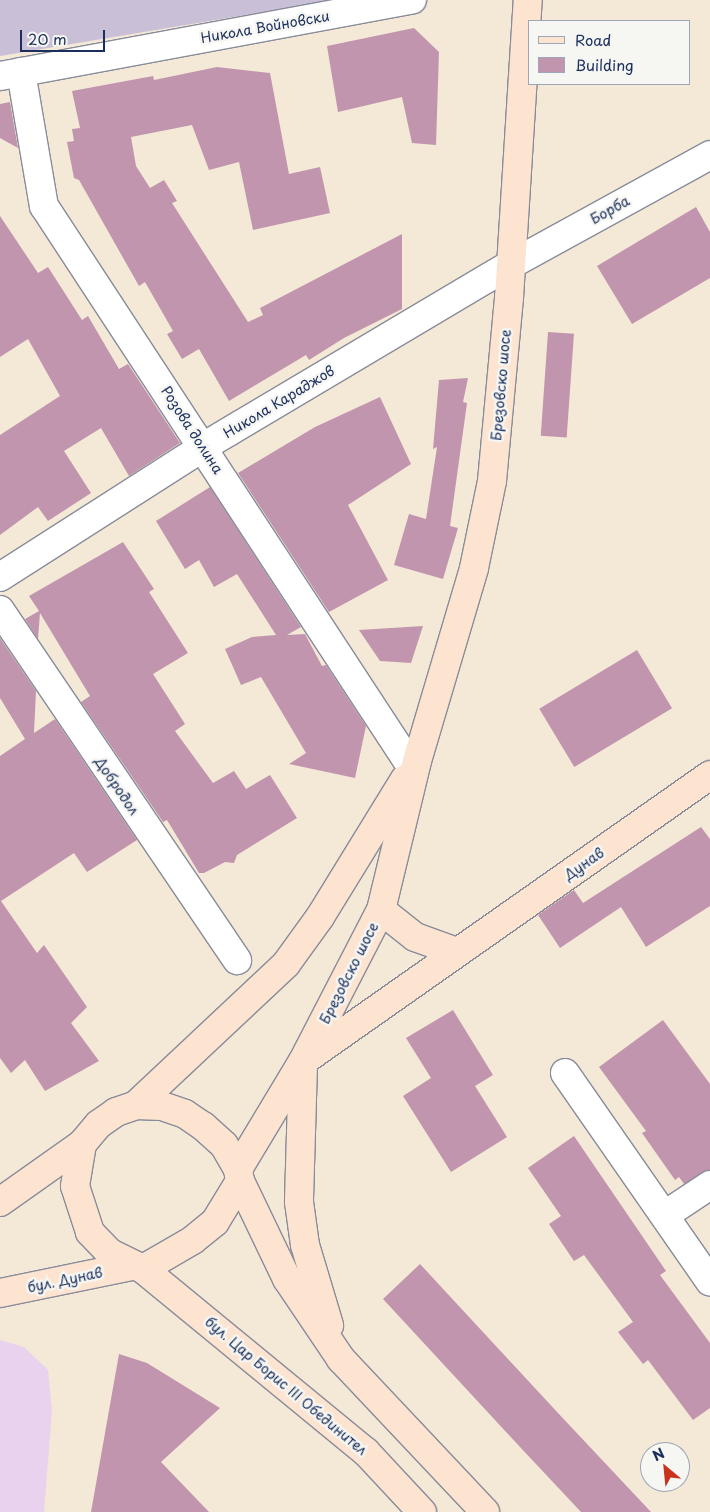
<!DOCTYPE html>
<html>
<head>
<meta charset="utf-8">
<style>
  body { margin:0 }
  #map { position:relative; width:710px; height:1512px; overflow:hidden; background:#f4e8d7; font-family:"Playpen Sans",sans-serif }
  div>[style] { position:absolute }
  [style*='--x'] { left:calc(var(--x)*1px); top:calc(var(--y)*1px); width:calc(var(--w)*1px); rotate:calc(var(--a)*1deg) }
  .built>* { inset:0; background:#e9d2ee }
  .industrial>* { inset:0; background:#c9bfd7 }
  .building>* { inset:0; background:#c295af; transform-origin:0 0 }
  .roads { filter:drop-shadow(1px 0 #888c9a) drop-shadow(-1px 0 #888c9a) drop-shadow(0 1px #888c9a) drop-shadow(0 -1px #888c9a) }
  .street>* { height:28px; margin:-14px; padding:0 14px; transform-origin:14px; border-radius:14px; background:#fff }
  .secondary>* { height:28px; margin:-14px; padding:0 14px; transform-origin:14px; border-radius:14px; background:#fde4d0 }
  span { translate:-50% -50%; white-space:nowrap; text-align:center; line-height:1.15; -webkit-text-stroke:5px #f6f6f2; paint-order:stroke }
  .street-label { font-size:14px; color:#1b2f5e }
  .legend { position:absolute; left:528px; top:20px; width:162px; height:65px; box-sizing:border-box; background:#f6f6f2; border:1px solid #9ea6b7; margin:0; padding:6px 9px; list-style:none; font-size:15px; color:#1b2f5e }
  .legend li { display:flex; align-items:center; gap:10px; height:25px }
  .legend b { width:25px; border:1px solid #9ea6b7 }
  .north { position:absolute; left:640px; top:1442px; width:50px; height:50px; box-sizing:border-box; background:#f6f6f2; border:1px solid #9ea6b7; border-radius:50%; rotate:332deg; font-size:14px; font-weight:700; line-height:20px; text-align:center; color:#1b2f5e }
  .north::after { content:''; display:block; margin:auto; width:18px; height:22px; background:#c8321e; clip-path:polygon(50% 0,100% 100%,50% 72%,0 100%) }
  .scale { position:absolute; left:20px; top:30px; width:85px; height:22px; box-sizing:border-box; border:2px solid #1b2f5e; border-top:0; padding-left:6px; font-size:15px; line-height:18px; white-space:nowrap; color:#1b2f5e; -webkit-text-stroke:4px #f6f6f2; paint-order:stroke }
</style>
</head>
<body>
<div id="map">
  <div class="built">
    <div style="clip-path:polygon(0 1340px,24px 1347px,48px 1370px,52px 1411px,44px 1512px,0 1512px)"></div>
  </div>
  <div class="industrial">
    <div style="clip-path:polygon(0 0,335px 0,0 56px)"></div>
  </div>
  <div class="building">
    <div style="clip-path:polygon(414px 28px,439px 52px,436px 145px,412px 143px,402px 97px,338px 112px,327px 46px)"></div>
    <div style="clip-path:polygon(217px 67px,270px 73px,289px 174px,320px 167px,330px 213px,253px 230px,239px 162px,209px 170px,192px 125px,131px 137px,136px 166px,150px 188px,164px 180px,177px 201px,172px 203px,248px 322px,263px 315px,260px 308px,402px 234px,402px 309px,344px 338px,309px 360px,306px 355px,229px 401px,199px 349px,182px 359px,167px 334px,173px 331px,145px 282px,139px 286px,79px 180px,74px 178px,67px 142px,74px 141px,72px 129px,80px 128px,72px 91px,153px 76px,154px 80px)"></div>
    <div style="clip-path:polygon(10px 102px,18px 148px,0 138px,0 104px)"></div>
    <div style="clip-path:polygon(696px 207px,710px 232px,710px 278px,632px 324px,597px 266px)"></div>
    <div style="clip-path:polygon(0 216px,38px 273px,48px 267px,82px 320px,88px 316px,119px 369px,128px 364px,180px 443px,129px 476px,101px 428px,64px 451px,91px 493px,48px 521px,38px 507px,0 535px,0 435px,60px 396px,28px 339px,0 357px)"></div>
    <div style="left:548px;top:332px;width:26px;height:104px;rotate:4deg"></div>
    <div style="clip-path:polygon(468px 378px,463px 402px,467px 403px,450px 526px,458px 528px,443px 579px,394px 565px,409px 514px,426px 519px,437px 447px,433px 449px,439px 380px)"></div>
    <div style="clip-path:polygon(380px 397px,411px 464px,348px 505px,388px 580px,329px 612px,238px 473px,315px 427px)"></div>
    <div style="clip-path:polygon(210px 487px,301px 627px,287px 635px,305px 634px,322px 666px,326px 665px,366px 726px,355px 778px,289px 764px,306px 753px,261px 677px,241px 685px,225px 649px,252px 637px,276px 635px,237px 574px,214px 587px,199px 560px,185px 569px,156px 521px)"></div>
    <div style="clip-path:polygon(123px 542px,154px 589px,149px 592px,188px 653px,153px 674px,185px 724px,175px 731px,213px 783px,234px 771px,246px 789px,270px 775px,297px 818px,237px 855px,234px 863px,225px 862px,204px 873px,199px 873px,167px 820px,163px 822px,81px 702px,90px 696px,40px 613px,38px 639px,25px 619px,39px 611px,29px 596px)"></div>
    <div style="clip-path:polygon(423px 626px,411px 663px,380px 661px,359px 630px)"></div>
    <div style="clip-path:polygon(0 638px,36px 691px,34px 733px,55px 719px,137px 840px,87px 872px,74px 853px,1px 901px,37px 953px,44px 945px,87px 1007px,71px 1023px,99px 1061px,45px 1091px,25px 1060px,11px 1073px,0 1058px,0 756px,25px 739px,0 698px)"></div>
    <div style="left:637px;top:650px;width:68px;height:114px;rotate:59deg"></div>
    <div style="clip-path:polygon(701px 827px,710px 839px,710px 906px,646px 947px,621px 907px,560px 948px,538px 915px,574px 890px,583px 903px)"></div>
    <div style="clip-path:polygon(453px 1010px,493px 1075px,475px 1086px,507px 1137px,451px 1172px,403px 1096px,431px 1078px,406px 1038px)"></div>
    <div style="clip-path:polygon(663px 1020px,710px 1084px,710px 1170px,684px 1184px,679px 1177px,675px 1180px,642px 1133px,646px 1131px,599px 1067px)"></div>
    <div style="clip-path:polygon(574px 1136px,666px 1271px,660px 1275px,710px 1343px,710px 1408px,693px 1420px,648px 1360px,643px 1364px,618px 1332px,633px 1322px,584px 1255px,574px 1261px,549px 1224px,561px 1216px,528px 1168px)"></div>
    <div style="clip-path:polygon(420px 1264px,558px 1413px,651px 1512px,581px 1512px,520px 1447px,383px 1299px)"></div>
    <div style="clip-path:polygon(119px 1354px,147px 1363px,220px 1408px,161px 1462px,209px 1512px,91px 1512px)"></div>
  </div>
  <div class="roads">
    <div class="street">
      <div style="--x:21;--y:72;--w:136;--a:80.3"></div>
      <div style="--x:44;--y:206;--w:672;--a:56.78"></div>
      <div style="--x:0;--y:76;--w:419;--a:-10.5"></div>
      <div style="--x:0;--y:577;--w:241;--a:-32.6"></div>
      <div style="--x:203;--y:447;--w:357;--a:-30.7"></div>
      <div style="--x:510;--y:265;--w:228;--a:-28.8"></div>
      <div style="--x:0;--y:610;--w:423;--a:55.9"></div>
      <div style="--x:565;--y:1073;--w:254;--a:55.2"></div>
      <div style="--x:665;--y:1215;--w:54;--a:-33.7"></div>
    </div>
    <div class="secondary">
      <div style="--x:381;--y:910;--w:43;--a:38.5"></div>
      <div style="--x:415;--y:937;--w:45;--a:19.7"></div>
      <div style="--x:306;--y:1059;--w:494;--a:-35.1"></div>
      <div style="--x:303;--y:1065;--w:137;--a:91.7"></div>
      <div style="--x:299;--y:1202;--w:43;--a:82.1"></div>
      <div style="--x:305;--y:1245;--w:84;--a:73.3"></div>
      <div style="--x:136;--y:1105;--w:26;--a:2"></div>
      <div style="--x:162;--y:1106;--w:24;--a:19"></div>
      <div style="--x:185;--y:1114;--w:22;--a:34"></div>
      <div style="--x:203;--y:1126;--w:28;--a:42"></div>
      <div style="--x:224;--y:1145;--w:28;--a:60"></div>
      <div style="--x:238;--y:1169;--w:12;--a:81"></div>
      <div style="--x:240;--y:1181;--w:48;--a:121.4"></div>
      <div style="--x:215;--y:1222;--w:28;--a:141"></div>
      <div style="--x:193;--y:1240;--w:58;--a:149.9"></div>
      <div style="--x:143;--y:1269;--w:37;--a:-154"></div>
      <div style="--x:110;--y:1253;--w:29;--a:-134"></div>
      <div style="--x:90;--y:1232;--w:48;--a:-108.1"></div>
      <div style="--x:75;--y:1186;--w:43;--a:-80.5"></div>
      <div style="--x:82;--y:1144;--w:26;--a:-50"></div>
      <div style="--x:99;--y:1124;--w:21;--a:-35"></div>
      <div style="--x:116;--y:1112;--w:21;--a:-19"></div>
      <div style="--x:136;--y:1105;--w:206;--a:-43.2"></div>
      <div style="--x:286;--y:964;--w:58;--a:-54.1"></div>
      <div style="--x:320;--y:917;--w:162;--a:-58.4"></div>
      <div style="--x:238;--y:1169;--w:126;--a:-59"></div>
      <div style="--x:303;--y:1061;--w:170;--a:-62.7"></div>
      <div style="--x:381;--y:910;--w:153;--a:-76.4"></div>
      <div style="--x:417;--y:761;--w:201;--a:-73.5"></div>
      <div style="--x:474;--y:568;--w:89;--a:-78.3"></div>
      <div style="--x:492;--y:481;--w:184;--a:-84.7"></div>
      <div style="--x:509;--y:298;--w:299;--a:-86.4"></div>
      <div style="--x:240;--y:1181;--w:109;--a:64.4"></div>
      <div style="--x:287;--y:1279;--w:97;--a:56"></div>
      <div style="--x:341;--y:1359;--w:210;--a:46.7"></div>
      <div style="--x:0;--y:1202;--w:100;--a:-35.3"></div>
      <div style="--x:143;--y:1269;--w:288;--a:39.4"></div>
      <div style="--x:366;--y:1452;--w:82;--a:47"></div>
      <div style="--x:0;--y:1293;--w:134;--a:-11.6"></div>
    </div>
  </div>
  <div class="street-label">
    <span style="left:265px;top:27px;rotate:-10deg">Никола Войновски</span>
    <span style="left:610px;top:210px;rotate:-29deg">Борба</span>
    <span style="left:501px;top:385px;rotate:-85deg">Брезовско шосе</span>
    <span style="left:279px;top:402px;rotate:-31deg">Никола Караджов</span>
    <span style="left:192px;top:430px;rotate:57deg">Розова долина</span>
    <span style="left:117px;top:786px;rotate:56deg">Добродол</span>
    <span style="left:584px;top:864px;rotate:-35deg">Дунав</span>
    <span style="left:349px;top:973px;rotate:-63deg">Брезовско шосе</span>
    <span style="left:65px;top:1280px;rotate:-12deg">бул. Дунав</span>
    <span style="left:286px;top:1386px;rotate:40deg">бул. Цар Борис III Обединител</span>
  </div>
  <ul class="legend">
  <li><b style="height:6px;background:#fde4d0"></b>Road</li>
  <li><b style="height:14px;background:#c295af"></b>Building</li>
  </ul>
  <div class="north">N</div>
  <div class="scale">20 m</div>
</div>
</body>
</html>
